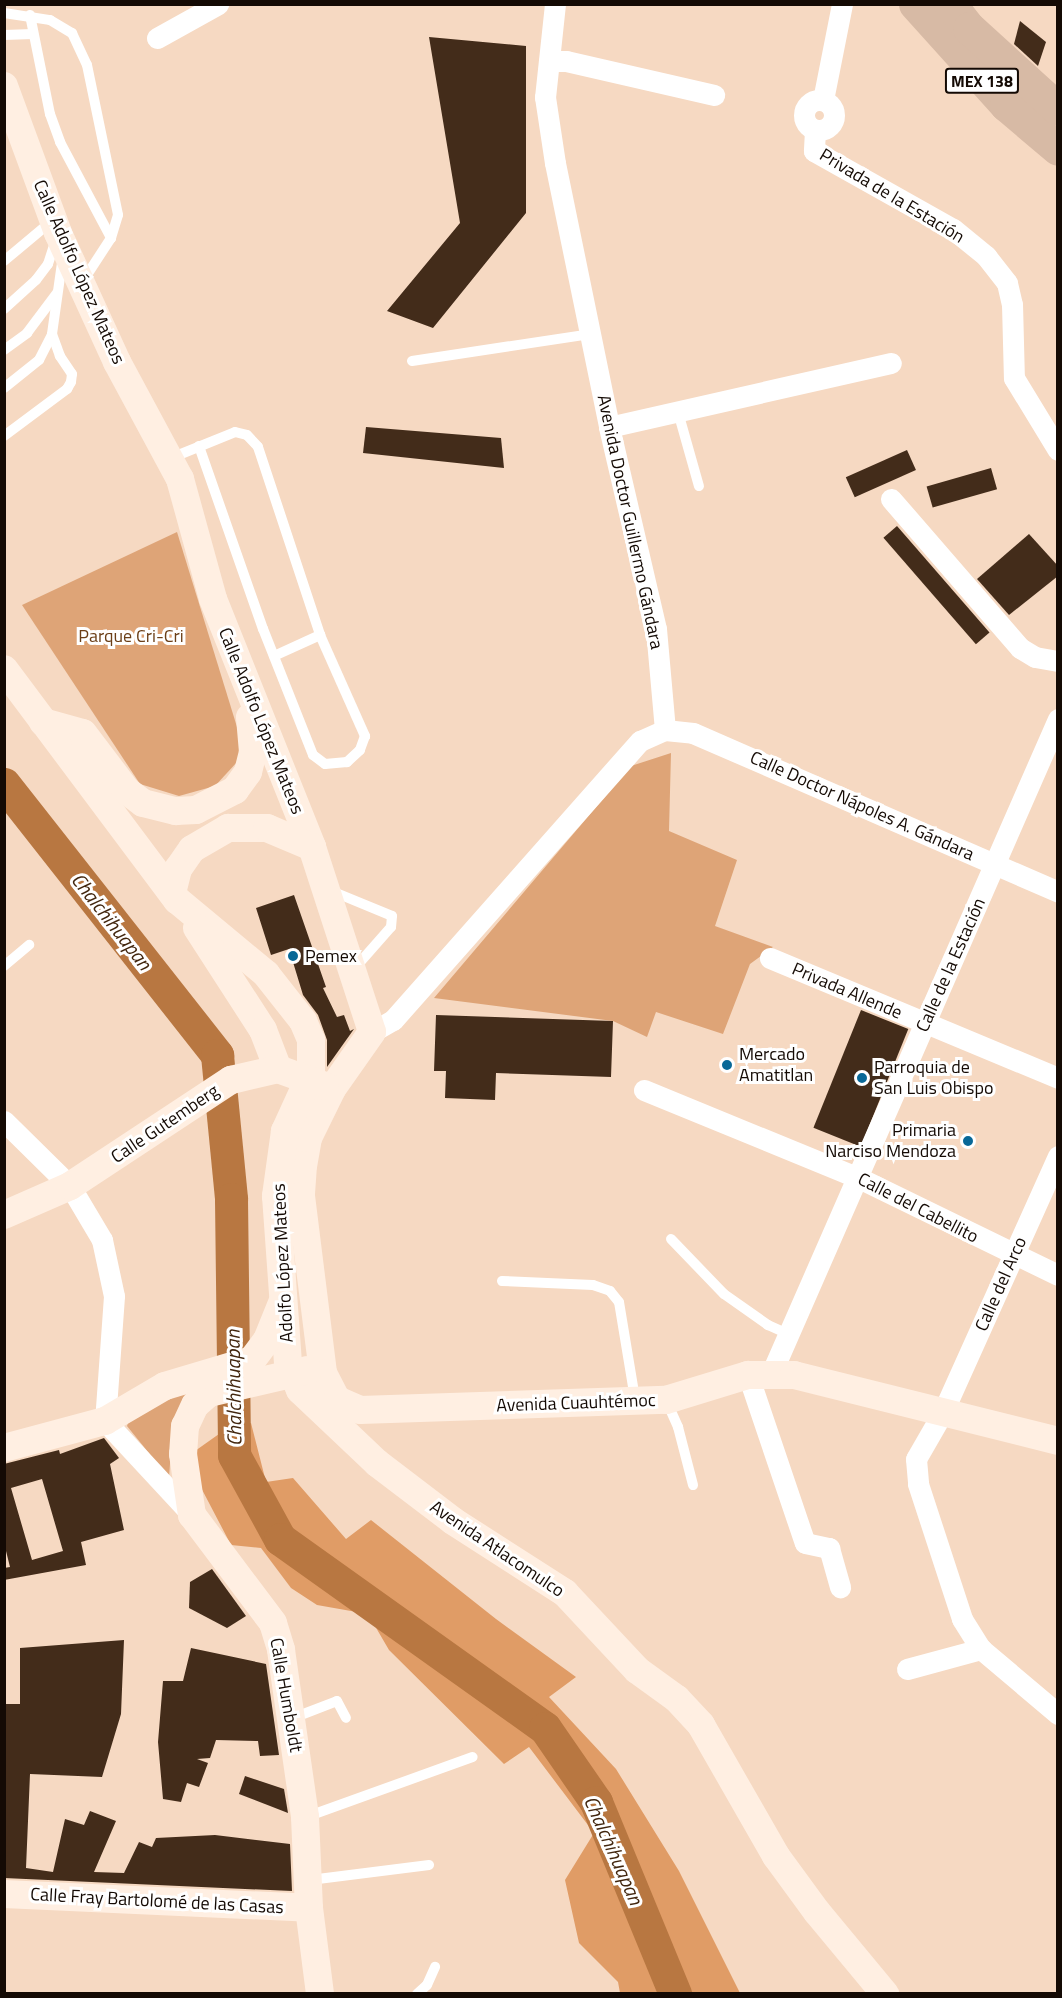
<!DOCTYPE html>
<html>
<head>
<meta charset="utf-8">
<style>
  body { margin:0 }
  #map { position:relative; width:1062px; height:1998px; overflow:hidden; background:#f6d9c2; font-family:"Titillium Web",sans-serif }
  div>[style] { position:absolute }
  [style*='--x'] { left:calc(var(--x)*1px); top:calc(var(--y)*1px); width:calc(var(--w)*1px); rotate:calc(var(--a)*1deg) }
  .green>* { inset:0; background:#dea477 }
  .forest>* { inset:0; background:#e09c66 }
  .river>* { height:33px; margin:-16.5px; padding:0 16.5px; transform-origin:16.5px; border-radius:16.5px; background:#b87741 }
  .building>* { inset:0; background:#432c1a; transform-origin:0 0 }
  .lane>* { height:10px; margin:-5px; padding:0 5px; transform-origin:5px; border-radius:5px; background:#fff }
  .street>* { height:21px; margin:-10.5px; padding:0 10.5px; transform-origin:10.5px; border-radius:10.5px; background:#fff }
  .street>.ring { margin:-10.5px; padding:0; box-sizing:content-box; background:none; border:21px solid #fff; border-radius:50% }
  .secondary>* { height:28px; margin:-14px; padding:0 14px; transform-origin:14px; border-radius:14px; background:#ffefe2 }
  .primary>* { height:33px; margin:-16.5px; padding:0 16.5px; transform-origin:16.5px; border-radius:16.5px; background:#d7baa5 }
  .dots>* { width:16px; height:16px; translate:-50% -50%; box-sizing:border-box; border:3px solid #fff; border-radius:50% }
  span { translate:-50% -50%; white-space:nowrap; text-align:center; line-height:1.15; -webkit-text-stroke:6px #fff; paint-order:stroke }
  .shield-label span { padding:2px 4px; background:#fff; border:2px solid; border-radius:4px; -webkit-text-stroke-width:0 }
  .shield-label { font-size:16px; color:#140a04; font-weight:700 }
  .street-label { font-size:18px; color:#140a04 }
  .park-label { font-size:18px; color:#6b3e16 }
  .poi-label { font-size:18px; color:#140a04 }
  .left { translate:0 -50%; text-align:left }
  .right { translate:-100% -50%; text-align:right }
  .water-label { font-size:20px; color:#42260e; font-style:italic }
  .frame { position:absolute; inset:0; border:6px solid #140a04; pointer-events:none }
</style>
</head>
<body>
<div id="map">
  <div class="green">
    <div style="clip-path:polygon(177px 532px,241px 740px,238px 761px,215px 786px,179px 796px,140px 784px,22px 605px)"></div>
    <div style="clip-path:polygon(671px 753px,669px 831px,737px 860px,715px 926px,773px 947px,750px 964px,723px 1034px,656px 1012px,647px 1037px,613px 1021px,434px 998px,631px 766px)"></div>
    <div style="clip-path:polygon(189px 1389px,173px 1421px,169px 1478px,127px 1426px,130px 1417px)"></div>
  </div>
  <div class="forest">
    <div style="clip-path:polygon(251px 1423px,266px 1482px,293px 1478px,346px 1539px,371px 1520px,496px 1619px,576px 1677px,549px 1697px,616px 1769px,679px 1871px,740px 1993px,620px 1993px,618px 1982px,579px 1943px,565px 1880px,594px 1833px,529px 1747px,504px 1764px,389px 1650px,368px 1614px,317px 1605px,291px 1588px,261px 1548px,231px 1545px,197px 1480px,195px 1451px,226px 1429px)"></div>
  </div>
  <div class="river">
    <div style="--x:4;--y:784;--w:345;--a:51.8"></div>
    <div style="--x:217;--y:1055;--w:145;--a:84.4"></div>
    <div style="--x:231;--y:1199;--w:256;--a:89.3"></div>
    <div style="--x:234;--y:1455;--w:96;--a:61.3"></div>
    <div style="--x:280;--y:1539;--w:325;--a:35.5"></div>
    <div style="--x:545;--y:1728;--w:90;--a:55.4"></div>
    <div style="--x:596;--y:1802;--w:208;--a:67.6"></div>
  </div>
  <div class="building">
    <div style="clip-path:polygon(1020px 21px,1046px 42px,1038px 66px,1014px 44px)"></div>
    <div style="clip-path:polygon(429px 37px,526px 46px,526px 213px,433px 328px,387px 311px,460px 223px)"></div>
    <div style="clip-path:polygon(366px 427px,501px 438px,504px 468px,363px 453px)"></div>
    <div style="left:907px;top:450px;width:22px;height:67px;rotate:66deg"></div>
    <div style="left:991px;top:468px;width:22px;height:67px;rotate:74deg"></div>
    <div style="left:897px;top:526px;width:141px;height:18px;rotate:49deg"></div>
    <div style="clip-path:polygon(1029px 534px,1058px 566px,1058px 576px,1009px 615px,977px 579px)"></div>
    <div style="clip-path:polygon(294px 895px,326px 987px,323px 988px,337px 1017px,344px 1015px,350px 1031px,354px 1029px,327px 1067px,327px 1040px,318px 1015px,303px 995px,289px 949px,271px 955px,256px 908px)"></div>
    <div style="left:861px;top:1010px;width:51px;height:127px;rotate:22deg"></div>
    <div style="clip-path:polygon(436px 1015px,613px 1021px,611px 1077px,496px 1073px,495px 1100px,445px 1098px,446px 1071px,434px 1071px)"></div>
    <div style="clip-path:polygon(evenodd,104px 1438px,119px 1458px,110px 1464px,124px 1530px,81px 1542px,86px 1565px,4px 1580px,4px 1568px,10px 1567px,4px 1543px,4px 1464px,59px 1450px,60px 1454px,104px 1438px,42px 1479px,63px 1551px,32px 1560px,11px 1488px,42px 1479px)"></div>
    <div style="clip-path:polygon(212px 1569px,246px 1616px,227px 1628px,189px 1608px,190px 1582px)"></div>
    <div style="clip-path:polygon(124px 1640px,121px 1714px,102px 1777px,30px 1774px,26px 1868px,53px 1872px,65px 1819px,84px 1825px,90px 1811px,116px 1821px,94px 1872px,124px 1873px,139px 1842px,152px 1847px,156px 1838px,215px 1835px,290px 1844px,292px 1891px,4px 1878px,4px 1704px,20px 1704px,20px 1648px)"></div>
    <div style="clip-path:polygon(191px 1648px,266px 1664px,279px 1755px,260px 1756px,258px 1741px,216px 1740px,210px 1758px,197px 1759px,208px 1763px,199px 1787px,187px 1783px,181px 1802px,163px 1799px,158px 1742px,163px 1681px,183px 1681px)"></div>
    <div style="clip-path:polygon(245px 1776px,284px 1789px,288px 1813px,239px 1794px)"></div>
  </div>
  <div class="lane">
    <div style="--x:4;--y:13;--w:47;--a:8.7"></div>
    <div style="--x:50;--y:20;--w:26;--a:31"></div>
    <div style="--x:72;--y:33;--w:35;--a:65"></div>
    <div style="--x:87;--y:65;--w:153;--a:78.3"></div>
    <div style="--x:118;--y:215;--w:24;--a:107"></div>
    <div style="--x:111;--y:238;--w:51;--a:123.1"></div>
    <div style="--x:30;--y:15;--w:101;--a:78.6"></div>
    <div style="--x:50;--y:114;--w:30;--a:70"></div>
    <div style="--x:60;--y:142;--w:109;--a:62"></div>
    <div style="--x:4;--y:35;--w:29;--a:-2"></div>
    <div style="--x:4;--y:261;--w:64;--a:-39.9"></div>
    <div style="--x:4;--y:309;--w:43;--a:-42.2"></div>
    <div style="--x:36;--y:280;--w:20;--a:-53"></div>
    <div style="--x:48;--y:264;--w:26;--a:-72"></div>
    <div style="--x:4;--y:350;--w:29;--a:-36"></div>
    <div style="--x:27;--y:333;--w:50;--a:-53.1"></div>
    <div style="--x:412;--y:361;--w:180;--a:-8.6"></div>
    <div style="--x:4;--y:388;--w:45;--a:-38.7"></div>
    <div style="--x:39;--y:360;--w:29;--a:-63"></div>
    <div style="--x:678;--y:412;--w:77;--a:74.2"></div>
    <div style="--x:4;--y:436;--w:79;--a:-36.7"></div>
    <div style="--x:67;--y:389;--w:8;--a:-60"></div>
    <div style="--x:71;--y:382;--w:8;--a:-83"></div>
    <div style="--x:72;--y:374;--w:22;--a:-124"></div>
    <div style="--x:60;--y:356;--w:23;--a:-110"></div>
    <div style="--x:52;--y:334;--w:72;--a:-82"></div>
    <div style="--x:171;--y:458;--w:69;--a:-22.1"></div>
    <div style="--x:235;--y:432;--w:12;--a:14"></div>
    <div style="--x:247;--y:435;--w:16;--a:47"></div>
    <div style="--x:258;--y:447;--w:198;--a:71.7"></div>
    <div style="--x:320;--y:635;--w:111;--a:66"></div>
    <div style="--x:365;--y:736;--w:15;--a:110"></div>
    <div style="--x:360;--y:750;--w:18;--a:137"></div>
    <div style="--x:347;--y:762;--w:22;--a:175"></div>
    <div style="--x:325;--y:764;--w:15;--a:-143"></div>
    <div style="--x:313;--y:755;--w:136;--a:-111.6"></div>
    <div style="--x:263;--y:629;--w:194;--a:-109.3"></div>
    <div style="--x:274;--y:656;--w:51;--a:-24.5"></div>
    <div style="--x:329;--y:890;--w:68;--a:22.4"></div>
    <div style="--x:392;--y:916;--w:11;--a:95"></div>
    <div style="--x:391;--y:927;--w:55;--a:131.3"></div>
    <div style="--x:4;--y:966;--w:33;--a:-40"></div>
    <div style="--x:671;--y:1239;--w:76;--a:46.1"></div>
    <div style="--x:724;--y:1294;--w:54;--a:35.2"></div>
    <div style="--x:768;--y:1325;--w:22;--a:24"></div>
    <div style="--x:502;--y:1281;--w:91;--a:2.5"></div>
    <div style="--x:593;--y:1285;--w:18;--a:19"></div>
    <div style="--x:610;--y:1291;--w:14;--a:51"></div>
    <div style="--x:619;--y:1302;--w:98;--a:80.6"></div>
    <div style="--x:666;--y:1400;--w:30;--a:66"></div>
    <div style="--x:678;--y:1427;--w:60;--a:75.5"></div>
    <div style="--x:293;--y:1718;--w:47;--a:-21.1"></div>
    <div style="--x:337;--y:1701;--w:19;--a:62"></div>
    <div style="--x:306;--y:1817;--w:177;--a:-19.8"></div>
    <div style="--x:310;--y:1880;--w:120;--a:-7.2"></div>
    <div style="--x:417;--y:1994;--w:13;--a:-42"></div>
    <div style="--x:427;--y:1985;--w:20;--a:-66"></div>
  </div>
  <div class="street">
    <div style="--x:555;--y:4;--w:94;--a:96.1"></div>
    <div style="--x:545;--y:97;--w:67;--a:81.4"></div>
    <div style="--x:555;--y:163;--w:269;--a:78.4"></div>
    <div style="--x:609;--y:427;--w:207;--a:76.9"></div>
    <div style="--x:656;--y:629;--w:101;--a:84.9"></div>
    <div style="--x:157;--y:38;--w:70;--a:-29.1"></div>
    <div style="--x:549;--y:61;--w:17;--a:0"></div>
    <div style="--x:566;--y:61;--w:152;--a:12.9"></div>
    <div class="ring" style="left:804px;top:100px;width:9px;height:9px"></div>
    <div style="--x:823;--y:100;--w:98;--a:-78.8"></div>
    <div style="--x:815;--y:130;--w:21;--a:93"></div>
    <div style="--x:814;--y:151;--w:159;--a:29.3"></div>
    <div style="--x:953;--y:229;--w:43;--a:39.3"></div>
    <div style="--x:986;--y:256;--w:34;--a:52"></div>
    <div style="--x:1007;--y:283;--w:22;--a:77"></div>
    <div style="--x:1012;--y:304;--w:74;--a:88.5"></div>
    <div style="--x:1014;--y:378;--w:84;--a:58.6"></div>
    <div style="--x:609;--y:427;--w:289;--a:-12.8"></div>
    <div style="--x:891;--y:499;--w:197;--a:49.1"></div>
    <div style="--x:1020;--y:648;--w:17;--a:31"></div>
    <div style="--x:1035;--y:657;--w:23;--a:10"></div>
    <div style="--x:770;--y:958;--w:312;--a:22.6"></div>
    <div style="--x:372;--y:1032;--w:24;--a:-30"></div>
    <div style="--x:393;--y:1020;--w:373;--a:-48.5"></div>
    <div style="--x:640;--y:741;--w:27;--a:-24"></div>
    <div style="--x:665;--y:730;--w:28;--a:6"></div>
    <div style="--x:693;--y:733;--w:398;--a:23.5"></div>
    <div style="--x:644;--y:1090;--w:232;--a:22.3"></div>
    <div style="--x:859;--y:1178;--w:221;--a:26"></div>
    <div style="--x:4;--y:1121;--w:93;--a:44.6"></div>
    <div style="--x:70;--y:1186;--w:63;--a:59.3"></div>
    <div style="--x:102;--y:1240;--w:57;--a:77.9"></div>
    <div style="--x:114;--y:1296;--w:125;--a:94.1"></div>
    <div style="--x:105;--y:1421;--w:128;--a:47.2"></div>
    <div style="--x:1058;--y:1156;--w:281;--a:114.2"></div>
    <div style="--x:943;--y:1412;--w:54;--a:119.9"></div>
    <div style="--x:916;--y:1459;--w:25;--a:85"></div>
    <div style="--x:918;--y:1484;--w:142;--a:71.9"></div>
    <div style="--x:962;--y:1619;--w:36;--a:58"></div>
    <div style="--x:981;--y:1649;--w:101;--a:40.2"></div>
    <div style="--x:771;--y:1374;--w:715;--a:-66.34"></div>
    <div style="--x:748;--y:1375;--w:177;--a:71.3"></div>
    <div style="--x:805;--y:1543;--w:25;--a:12"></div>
    <div style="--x:829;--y:1548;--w:41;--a:74.2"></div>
    <div style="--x:907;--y:1669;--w:77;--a:-15.1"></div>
  </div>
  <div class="secondary">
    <div style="--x:4;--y:86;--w:157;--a:69.8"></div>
    <div style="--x:58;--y:233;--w:142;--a:65.4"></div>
    <div style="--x:117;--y:362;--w:133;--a:61.7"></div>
    <div style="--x:180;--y:479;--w:124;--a:74.6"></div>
    <div style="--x:213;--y:599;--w:267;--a:68.2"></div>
    <div style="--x:312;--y:847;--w:194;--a:72"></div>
    <div style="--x:372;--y:1032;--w:70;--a:125.1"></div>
    <div style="--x:332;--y:1089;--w:55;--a:116.1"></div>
    <div style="--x:308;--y:1138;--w:27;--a:100"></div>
    <div style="--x:303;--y:1165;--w:31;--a:94"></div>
    <div style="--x:301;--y:1196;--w:178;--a:82.9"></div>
    <div style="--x:323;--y:1373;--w:30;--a:63"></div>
    <div style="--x:337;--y:1400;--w:25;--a:23"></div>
    <div style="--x:360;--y:1410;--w:306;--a:-1.9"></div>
    <div style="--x:666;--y:1400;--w:86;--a:-17"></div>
    <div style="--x:748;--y:1375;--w:46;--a:0"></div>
    <div style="--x:794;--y:1375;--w:272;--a:14"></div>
    <div style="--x:4;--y:669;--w:289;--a:53.2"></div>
    <div style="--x:177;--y:900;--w:116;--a:39.7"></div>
    <div style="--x:266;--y:974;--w:60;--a:51.8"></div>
    <div style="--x:303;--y:1021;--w:21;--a:67"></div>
    <div style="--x:311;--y:1040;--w:34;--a:90"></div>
    <div style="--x:311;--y:1074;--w:63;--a:114.5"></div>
    <div style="--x:285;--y:1131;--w:66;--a:97.9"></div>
    <div style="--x:276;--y:1196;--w:167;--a:85.9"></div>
    <div style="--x:288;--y:1363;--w:30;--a:66"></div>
    <div style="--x:300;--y:1390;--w:106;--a:43.5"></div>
    <div style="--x:377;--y:1463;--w:96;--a:37.3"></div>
    <div style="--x:453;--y:1521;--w:133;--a:32.7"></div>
    <div style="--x:565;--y:1593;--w:105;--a:46.9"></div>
    <div style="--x:637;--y:1670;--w:49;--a:35.9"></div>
    <div style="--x:677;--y:1699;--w:35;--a:47"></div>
    <div style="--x:701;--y:1725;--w:151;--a:60.2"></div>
    <div style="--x:776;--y:1856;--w:69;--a:53.8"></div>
    <div style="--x:817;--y:1912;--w:107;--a:50.3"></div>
    <div style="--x:43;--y:722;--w:41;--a:15.4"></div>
    <div style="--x:83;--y:733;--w:73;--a:52.8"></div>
    <div style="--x:127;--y:791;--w:20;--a:37"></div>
    <div style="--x:143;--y:803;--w:34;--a:14"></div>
    <div style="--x:176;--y:811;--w:20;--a:-3"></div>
    <div style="--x:196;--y:810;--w:44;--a:-27.1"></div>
    <div style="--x:235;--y:790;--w:22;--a:-54"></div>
    <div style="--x:248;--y:772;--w:21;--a:-76"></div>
    <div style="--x:253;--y:752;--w:35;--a:-95"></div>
    <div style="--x:172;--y:893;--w:25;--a:-76"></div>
    <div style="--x:178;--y:869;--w:24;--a:-55"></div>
    <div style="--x:192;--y:849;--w:42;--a:-30.3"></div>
    <div style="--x:228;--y:828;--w:39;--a:0"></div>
    <div style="--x:267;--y:828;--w:49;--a:22.9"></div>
    <div style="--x:197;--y:928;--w:121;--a:57.1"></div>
    <div style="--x:263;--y:1030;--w:42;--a:69"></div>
    <div style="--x:4;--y:1215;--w:72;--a:-23.7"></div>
    <div style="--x:70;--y:1186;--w:193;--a:-33.4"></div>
    <div style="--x:231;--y:1080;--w:48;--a:-13.2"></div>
    <div style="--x:278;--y:1069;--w:50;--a:19.9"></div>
    <div style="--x:308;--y:1370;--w:102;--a:166.9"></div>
    <div style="--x:209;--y:1393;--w:18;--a:139"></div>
    <div style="--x:195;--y:1405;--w:23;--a:115"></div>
    <div style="--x:185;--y:1426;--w:28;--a:94"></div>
    <div style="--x:183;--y:1454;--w:62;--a:81.6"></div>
    <div style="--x:192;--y:1515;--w:135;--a:53.1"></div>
    <div style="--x:273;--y:1623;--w:28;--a:73"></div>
    <div style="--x:281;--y:1650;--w:169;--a:81.8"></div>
    <div style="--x:305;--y:1817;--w:91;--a:87.5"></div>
    <div style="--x:309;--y:1908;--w:87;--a:82.7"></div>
    <div style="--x:4;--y:1448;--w:105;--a:-15"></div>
    <div style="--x:105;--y:1421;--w:69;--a:-30.3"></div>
    <div style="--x:165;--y:1386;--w:91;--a:-16.6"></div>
    <div style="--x:252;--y:1360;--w:25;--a:-53"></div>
    <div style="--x:267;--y:1340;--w:40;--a:-68"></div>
    <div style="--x:4;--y:1894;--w:305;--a:2.6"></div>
  </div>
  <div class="primary">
    <div style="--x:915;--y:4;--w:136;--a:48"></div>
    <div style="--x:1006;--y:105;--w:68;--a:40.2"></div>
    <div style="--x:950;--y:4;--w:31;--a:52"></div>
    <div style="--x:969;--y:28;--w:120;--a:42.3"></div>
  </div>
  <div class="dots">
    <div style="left:293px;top:956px;background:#086897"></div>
    <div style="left:727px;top:1065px;background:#086897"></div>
    <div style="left:862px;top:1078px;background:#086897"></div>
    <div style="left:968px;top:1141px;background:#086897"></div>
  </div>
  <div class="shield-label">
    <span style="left:982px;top:81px">MEX 138</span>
  </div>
  <div class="street-label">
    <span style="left:892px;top:196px;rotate:31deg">Privada de la Estación</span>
    <span style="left:79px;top:272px;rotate:66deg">Calle Adolfo López Mateos</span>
    <span style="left:630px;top:522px;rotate:78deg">Avenida Doctor Guillermo Gándara</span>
    <span style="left:261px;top:721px;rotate:68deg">Calle Adolfo López Mateos</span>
    <span style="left:862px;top:806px;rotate:24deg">Calle Doctor Nápoles A. Gándara</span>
    <span style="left:951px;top:965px;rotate:-66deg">Calle de la Estación</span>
    <span style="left:847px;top:991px;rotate:23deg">Privada Allende</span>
    <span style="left:165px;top:1124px;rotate:-34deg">Calle Gutemberg</span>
    <span style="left:918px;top:1208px;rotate:27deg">Calle del Cabellito</span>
    <span style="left:283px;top:1263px;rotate:-93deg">Adolfo López Mateos</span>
    <span style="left:1001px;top:1284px;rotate:-66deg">Calle del Arco</span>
    <span style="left:576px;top:1403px;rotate:-2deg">Avenida Cuauhtémoc</span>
    <span style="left:497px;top:1549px;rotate:34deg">Avenida Atlacomulco</span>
    <span style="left:286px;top:1695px;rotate:80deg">Calle Humboldt</span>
    <span style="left:157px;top:1901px;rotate:3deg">Calle Fray Bartolomé de las Casas</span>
  </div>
  <div class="park-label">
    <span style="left:131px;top:636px">Parque Cri-Cri</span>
  </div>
  <div class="poi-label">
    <span class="left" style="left:305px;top:956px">Pemex</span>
    <span class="left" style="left:739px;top:1065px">Mercado<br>Amatitlan</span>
    <span class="left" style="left:874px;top:1078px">Parroquia de<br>San Luis Obispo</span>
    <span class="right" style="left:956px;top:1141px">Primaria<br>Narciso Mendoza</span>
  </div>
  <div class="water-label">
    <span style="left:112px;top:921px;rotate:52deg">Chalchihuapan</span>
    <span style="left:233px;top:1388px;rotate:-91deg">Chalchihuapan</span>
    <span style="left:614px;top:1850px;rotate:66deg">Chalchihuapan</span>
  </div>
  <div class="frame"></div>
</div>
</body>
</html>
